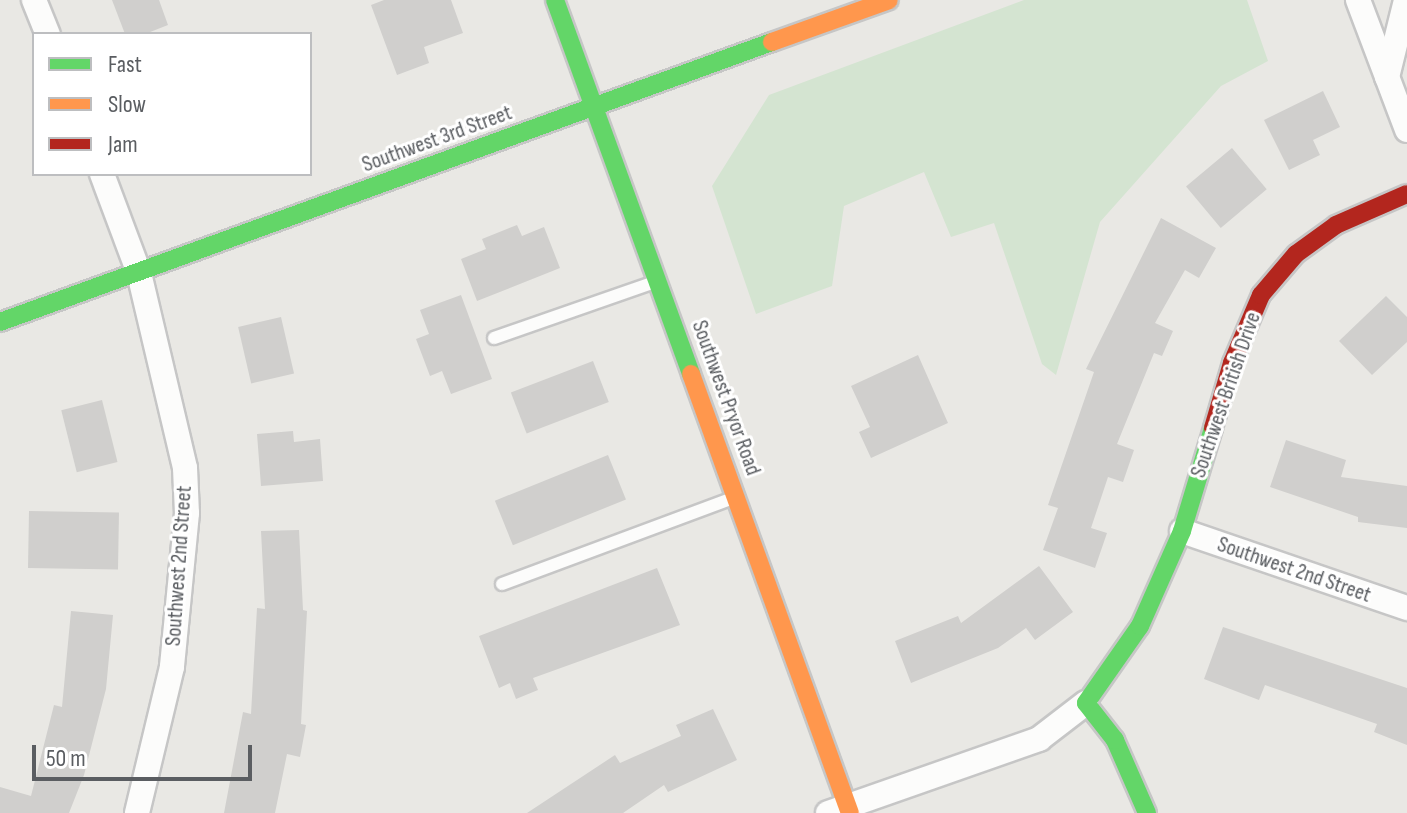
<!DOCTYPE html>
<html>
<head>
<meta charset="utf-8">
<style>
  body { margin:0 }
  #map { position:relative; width:1407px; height:813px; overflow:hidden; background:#e9e8e4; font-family:"Sofia Sans Condensed",sans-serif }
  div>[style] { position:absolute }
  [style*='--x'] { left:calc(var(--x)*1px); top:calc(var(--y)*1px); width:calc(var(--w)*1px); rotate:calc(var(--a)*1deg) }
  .green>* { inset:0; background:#d4e4d1 }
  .building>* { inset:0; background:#d0cfcd; transform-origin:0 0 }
  .roads { filter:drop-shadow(2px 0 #c6c6c6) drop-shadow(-2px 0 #c6c6c6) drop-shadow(0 2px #c6c6c6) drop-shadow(0 -2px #c6c6c6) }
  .lane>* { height:12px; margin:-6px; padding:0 6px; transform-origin:6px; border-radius:6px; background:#fcfcfb }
  .street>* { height:24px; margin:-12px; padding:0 12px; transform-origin:12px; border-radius:12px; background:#fcfcfb }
  .fast>* { height:18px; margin:-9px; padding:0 9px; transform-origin:9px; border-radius:9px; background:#63d668 }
  .slow>* { height:18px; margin:-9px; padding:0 9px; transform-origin:9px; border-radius:9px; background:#ff974d }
  .jam>* { height:18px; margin:-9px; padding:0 9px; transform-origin:9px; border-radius:9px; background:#b3261e }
  span { translate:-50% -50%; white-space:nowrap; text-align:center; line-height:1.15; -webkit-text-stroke:6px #fff; paint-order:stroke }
  .street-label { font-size:22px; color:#5a5d61 }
  .legend { position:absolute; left:32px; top:32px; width:280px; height:144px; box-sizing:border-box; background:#fff; border:2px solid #bdbec0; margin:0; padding:10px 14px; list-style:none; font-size:24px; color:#5a5d61 }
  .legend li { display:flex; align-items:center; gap:16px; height:40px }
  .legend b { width:40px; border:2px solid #bdbec0 }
  .scale { position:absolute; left:32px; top:745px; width:220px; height:36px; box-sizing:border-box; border:4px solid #5a5d61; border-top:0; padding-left:10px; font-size:24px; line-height:28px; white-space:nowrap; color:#5a5d61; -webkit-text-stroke:6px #fff; paint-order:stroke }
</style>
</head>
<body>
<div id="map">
  <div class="green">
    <div style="clip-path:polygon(1024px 0,1247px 0,1268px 61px,1221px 86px,1100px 222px,1056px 375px,1042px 364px,994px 223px,951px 237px,924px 172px,844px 206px,832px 286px,756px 314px,712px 186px,769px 95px)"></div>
  </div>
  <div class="building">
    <div style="clip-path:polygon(112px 0,159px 0,168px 25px,145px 34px,125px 34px)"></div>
    <div style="clip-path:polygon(384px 0,451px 0,463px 33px,424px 47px,429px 63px,397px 75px,371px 5px)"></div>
    <div style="clip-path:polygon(1323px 91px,1340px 127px,1313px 140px,1320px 155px,1289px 170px,1264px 120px)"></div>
    <div style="left:1232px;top:148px;width:54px;height:60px;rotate:50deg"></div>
    <div style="clip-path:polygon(1161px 218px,1216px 248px,1199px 278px,1185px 270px,1155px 323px,1173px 331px,1162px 356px,1154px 353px,1117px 444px,1134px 450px,1123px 482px,1108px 477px,1091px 528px,1107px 533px,1095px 568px,1043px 550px,1058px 508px,1048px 505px,1094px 372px,1086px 369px)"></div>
    <div style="clip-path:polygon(517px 225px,522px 236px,544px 227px,560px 268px,477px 301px,461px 259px,486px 249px,482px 239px)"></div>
    <div style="clip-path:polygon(461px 295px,492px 379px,451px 394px,442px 371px,430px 376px,416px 339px,429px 334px,420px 310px)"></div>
    <div style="clip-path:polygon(1386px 296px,1407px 317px,1407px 342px,1372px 375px,1339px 341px)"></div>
    <div style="left:281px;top:317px;width:58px;height:44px;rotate:77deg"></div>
    <div style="clip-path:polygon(918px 355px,948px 423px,871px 458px,859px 432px,870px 427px,851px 386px)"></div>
    <div style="left:593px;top:361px;width:44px;height:88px;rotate:69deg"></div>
    <div style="left:102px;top:400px;width:64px;height:42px;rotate:76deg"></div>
    <div style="clip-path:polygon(293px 431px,294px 442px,320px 439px,323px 481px,261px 486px,257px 434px)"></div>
    <div style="clip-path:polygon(1286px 440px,1346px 460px,1341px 477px,1407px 486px,1407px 528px,1358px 522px,1358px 517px,1270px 487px)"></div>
    <div style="left:608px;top:455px;width:48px;height:122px;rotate:68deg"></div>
    <div style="left:29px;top:511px;width:90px;height:57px;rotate:1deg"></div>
    <div style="clip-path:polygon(299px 530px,303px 610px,307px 611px,301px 724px,306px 725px,300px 757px,287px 754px,275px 813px,224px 813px,243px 712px,251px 714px,257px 608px,265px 609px,261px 531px)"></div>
    <div style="clip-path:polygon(1039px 566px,1073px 612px,1035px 640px,1026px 628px,998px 648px,911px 683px,895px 641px,958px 616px,961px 623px)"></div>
    <div style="clip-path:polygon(657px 568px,680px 625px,533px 678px,538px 690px,516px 699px,510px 683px,499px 688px,479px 636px)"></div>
    <div style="clip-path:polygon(71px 611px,113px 615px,106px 689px,84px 775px,69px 813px,0 813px,0 787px,31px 796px,54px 705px,62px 707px)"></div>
    <div style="clip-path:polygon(1223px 627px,1407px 688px,1407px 745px,1374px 732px,1377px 724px,1265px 685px,1259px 700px,1204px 679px)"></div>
    <div style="clip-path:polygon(713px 709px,737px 760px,668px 792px,664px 785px,623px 813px,527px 813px,615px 755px,620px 763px,681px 736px,676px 725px)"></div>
  </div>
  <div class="roads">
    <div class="lane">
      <div style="--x:494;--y:338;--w:170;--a:-19.2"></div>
      <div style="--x:502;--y:584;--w:246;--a:-20.4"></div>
    </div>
    <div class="street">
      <div style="--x:34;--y:0;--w:37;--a:68"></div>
      <div style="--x:1358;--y:0;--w:139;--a:69.3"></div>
      <div style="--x:1387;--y:77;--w:79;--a:-76.1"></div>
      <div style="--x:102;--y:174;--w:106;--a:69.5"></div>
      <div style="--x:139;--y:273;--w:200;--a:76.7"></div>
      <div style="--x:185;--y:468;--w:45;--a:87.5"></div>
      <div style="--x:187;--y:513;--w:155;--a:95.6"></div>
      <div style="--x:172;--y:667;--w:150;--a:103.5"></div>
      <div style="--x:1182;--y:531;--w:238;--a:18.9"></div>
      <div style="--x:828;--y:813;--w:224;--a:-19.3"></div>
      <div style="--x:1039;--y:739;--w:59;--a:-37.5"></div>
    </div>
    <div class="fast">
      <div style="--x:555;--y:0;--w:398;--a:70"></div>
      <div style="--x:0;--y:322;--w:821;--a:-19.94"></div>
      <div style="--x:1147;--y:813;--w:80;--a:-113.7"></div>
      <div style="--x:1115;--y:740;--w:47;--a:-128.1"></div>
      <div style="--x:1086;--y:703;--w:94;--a:-55"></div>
      <div style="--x:1140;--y:626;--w:104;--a:-66.1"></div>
      <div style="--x:1182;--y:531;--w:108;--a:-73.2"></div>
    </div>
    <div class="slow">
      <div style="--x:772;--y:42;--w:124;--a:-19.7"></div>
      <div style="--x:691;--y:374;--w:467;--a:70.1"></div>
    </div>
    <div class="jam">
      <div style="--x:1213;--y:428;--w:68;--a:-73.7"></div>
      <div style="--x:1232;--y:363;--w:74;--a:-66.9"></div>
      <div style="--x:1261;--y:295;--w:54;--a:-49.5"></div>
      <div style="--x:1296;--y:254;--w:49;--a:-35.9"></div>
      <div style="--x:1336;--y:225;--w:77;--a:-23.6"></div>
    </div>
  </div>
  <div class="street-label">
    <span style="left:437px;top:139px;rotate:-20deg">Southwest 3rd Street</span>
    <span style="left:1226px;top:395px;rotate:-71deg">Southwest British Drive</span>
    <span style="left:726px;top:398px;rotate:70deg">Southwest Pryor Road</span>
    <span style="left:179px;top:566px;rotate:-86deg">Southwest 2nd Street</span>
    <span style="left:1294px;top:570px;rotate:19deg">Southwest 2nd Street</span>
  </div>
  <ul class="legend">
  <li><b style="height:10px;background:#63d668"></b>Fast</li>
  <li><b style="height:10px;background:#ff974d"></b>Slow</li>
  <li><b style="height:10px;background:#b3261e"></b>Jam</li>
  </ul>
  <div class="scale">50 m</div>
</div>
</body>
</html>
